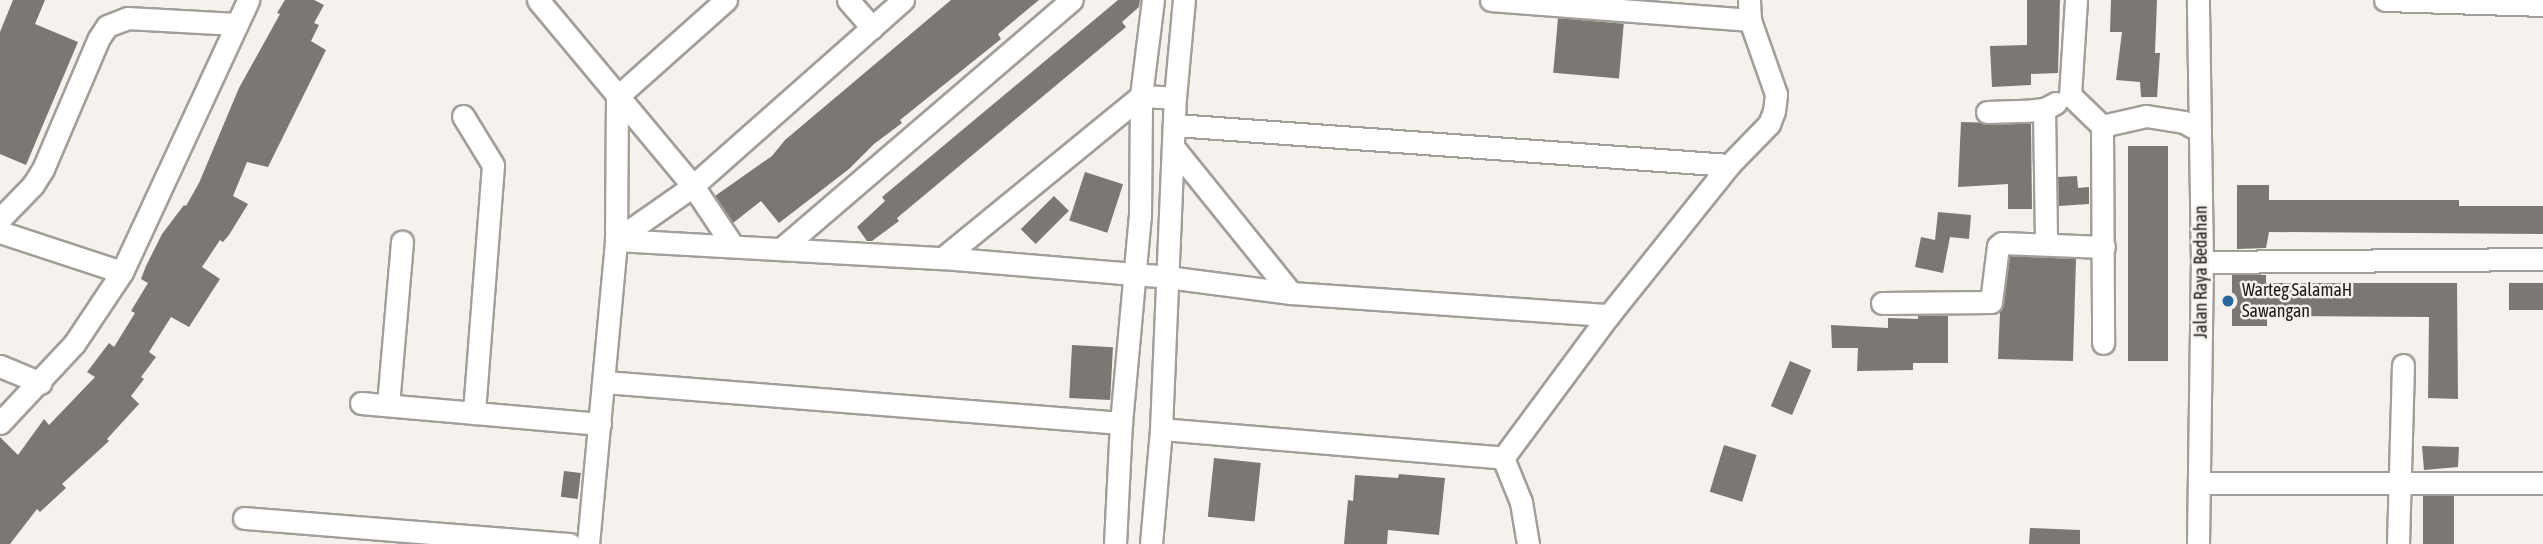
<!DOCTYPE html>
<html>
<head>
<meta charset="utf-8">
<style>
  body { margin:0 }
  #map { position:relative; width:2543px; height:544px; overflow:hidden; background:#f5f1ed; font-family:"Asap Condensed",sans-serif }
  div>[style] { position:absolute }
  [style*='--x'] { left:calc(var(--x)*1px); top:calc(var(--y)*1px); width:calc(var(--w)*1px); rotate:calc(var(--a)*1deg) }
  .building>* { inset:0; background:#7b7874; transform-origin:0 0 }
  .roads { filter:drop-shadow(2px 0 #a29e9a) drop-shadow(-2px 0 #a29e9a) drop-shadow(0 2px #a29e9a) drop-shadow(0 -2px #a29e9a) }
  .minor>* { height:21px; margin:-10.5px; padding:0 10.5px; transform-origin:10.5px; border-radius:10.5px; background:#fff }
  .dots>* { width:19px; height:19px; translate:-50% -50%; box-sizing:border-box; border:4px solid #f5f1ed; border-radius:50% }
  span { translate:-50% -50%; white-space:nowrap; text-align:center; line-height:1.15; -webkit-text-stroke:5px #f5f1ed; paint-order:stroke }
  .street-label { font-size:18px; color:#1b1a18 }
  .poi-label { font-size:18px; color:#1b1a18 }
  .left { translate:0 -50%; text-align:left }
</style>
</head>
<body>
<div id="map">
  <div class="building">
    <div style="clip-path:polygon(13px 0,45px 0,35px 24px,78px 42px,26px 165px,0 154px,0 32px)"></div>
    <div style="clip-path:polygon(285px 0,314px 0,324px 5px,314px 23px,319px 25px,311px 41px,326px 50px,268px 167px,247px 162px,233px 196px,248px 204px,229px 235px,223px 242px,220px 240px,202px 267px,220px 279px,189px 327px,171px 317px,149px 352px,156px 357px,141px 377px,144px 379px,131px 396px,139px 404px,107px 439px,109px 441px,62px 484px,66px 488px,40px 512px,37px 509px,10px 544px,0 544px,0 437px,18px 455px,44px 419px,49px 425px,95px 377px,87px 372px,109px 343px,114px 347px,135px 313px,131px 311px,148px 283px,141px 279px,146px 266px,162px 234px,184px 205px,186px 206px,199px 183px,239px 88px,280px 14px,277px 13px)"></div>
    <div style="clip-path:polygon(951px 0,1039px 0,998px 34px,1001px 39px,900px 120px,902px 123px,874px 144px,849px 169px,779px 223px,761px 201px,733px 223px,715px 196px,772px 156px,785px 140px)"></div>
    <div style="clip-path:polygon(1118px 0,1140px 0,1139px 7px,1122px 22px,1126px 27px,897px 218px,899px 221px,872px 241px,867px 241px,857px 227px,885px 201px,882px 197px)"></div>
    <div style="clip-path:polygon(2027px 0,2060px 0,2058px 73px,2031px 74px,2031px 85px,1992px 87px,1990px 46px,2027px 45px)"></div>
    <div style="clip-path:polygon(2111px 0,2157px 0,2155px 53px,2160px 53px,2157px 97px,2141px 97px,2140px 82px,2116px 80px,2122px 32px,2110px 32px)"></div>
    <div style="left:1558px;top:18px;width:66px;height:55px;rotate:5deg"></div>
    <div style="clip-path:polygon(1961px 122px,2031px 124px,2032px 209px,2008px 209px,2008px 184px,1958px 187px)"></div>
    <div style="left:2128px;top:146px;width:40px;height:215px"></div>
    <div style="left:1085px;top:172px;width:40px;height:51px;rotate:18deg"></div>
    <div style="clip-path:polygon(2077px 176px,2078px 188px,2089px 187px,2089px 204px,2059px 206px,2058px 177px)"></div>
    <div style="clip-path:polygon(2237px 185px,2269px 185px,2269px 200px,2459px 200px,2459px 206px,2543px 206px,2543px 234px,2269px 232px,2266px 248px,2237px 249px)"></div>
    <div style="left:1054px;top:196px;width:21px;height:47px;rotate:45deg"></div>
    <div style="clip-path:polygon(1938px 212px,1971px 215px,1969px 239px,1950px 237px,1943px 273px,1915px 267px,1921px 237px,1935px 240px)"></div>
    <div style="clip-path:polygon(2010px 256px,2076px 259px,2073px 361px,1998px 359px,2000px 312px,2004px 304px)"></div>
    <div style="clip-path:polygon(2232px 275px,2266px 275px,2266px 283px,2457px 283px,2458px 399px,2428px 398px,2429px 317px,2267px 316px,2267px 326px,2232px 326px)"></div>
    <div style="left:2509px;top:283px;width:34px;height:27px"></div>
    <div style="clip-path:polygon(1918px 316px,1948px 316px,1948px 363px,1913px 363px,1913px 370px,1857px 371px,1858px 348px,1832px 348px,1831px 325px,1888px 328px,1888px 318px,1918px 319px)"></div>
    <div style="left:1072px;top:345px;width:41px;height:53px;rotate:3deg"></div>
    <div style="left:1790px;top:361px;width:23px;height:49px;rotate:23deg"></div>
    <div style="left:1724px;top:445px;width:34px;height:49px;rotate:17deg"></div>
    <div style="clip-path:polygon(2422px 446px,2459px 447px,2458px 467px,2424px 470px)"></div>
    <div style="left:1214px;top:458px;width:47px;height:59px;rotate:6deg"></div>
    <div style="left:564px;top:471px;width:17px;height:26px;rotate:7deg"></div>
    <div style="clip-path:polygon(1399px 474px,1445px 478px,1439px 535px,1388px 530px,1387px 544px,1344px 544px,1348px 500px,1353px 501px,1355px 475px,1398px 478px)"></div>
    <div style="left:2423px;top:496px;width:31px;height:48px"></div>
    <div style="clip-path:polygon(2030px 528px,2080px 530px,2080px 544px,2029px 544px)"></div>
  </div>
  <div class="roads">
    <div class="minor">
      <div style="--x:538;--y:0;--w:242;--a:50.2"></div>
      <div style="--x:693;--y:186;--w:72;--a:56.3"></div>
      <div style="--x:848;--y:0;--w:37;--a:49"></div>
      <div style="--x:903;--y:0;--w:281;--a:138.5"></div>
      <div style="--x:693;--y:186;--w:94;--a:145"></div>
      <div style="--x:616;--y:240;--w:327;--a:3.2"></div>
      <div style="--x:943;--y:258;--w:225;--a:4.8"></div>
      <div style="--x:1167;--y:277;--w:125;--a:7.4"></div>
      <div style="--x:1291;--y:293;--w:319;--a:4"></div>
      <div style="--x:1491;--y:0;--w:260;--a:4.4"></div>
      <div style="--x:2076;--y:0;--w:95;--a:93.6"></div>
      <div style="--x:2070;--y:95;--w:45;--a:44.1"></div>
      <div style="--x:2102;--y:126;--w:45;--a:-12.8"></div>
      <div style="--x:2146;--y:116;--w:38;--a:9"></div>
      <div style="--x:2184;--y:122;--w:18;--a:29"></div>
      <div style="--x:2385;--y:0;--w:158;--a:1.8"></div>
      <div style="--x:2044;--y:109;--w:134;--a:89.1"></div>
      <div style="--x:1987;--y:112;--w:38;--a:-2"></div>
      <div style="--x:2025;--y:111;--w:19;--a:-6"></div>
      <div style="--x:2044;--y:109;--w:13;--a:-27"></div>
      <div style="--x:463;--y:116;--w:57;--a:58.5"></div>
      <div style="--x:493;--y:165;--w:249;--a:94.4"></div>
      <div style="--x:1175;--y:125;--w:555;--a:4.13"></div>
      <div style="--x:2102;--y:126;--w:217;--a:89.7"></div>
      <div style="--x:1174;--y:148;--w:186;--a:51.1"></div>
      <div style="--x:0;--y:219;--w:47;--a:-45.9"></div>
      <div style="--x:33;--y:185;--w:19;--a:-58"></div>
      <div style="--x:43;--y:169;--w:142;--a:-66.9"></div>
      <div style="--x:99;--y:38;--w:14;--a:-56"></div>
      <div style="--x:107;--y:26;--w:22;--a:-21"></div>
      <div style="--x:128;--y:18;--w:107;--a:3.2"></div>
      <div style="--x:0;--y:232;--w:128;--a:18.2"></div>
      <div style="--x:781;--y:249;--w:383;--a:-40.6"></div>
      <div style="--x:943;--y:258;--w:256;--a:-39.3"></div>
      <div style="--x:1141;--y:96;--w:34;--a:3"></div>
      <div style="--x:2202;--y:262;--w:341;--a:-0.5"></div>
      <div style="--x:1882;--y:303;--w:109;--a:-0.5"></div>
      <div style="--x:1991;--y:302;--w:56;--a:-82.9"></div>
      <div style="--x:1998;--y:246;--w:5;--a:-37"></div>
      <div style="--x:2002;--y:243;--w:102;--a:2.2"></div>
      <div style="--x:0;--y:366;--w:44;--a:22.5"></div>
      <div style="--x:605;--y:382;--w:518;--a:4.54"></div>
      <div style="--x:361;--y:403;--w:240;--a:5"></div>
      <div style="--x:388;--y:405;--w:164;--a:-85.1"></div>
      <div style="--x:0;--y:423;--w:108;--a:-46.9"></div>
      <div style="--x:74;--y:344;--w:87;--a:-56.3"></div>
      <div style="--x:122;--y:272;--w:300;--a:-65.1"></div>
      <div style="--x:1161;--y:429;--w:343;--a:4.8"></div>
      <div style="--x:2199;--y:483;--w:344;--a:0"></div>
      <div style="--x:244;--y:518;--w:327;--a:4.6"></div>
      <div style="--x:588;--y:544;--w:305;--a:-84.7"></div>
      <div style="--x:616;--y:240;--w:143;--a:-89.6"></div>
      <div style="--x:617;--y:97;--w:146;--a:-41.7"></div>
      <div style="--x:1115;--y:544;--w:121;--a:-87.2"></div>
      <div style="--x:1121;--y:423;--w:208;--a:-84.8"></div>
      <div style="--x:1140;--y:216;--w:120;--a:-89.5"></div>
      <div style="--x:1141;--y:96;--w:97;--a:-82.9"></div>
      <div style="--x:1151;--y:544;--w:115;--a:-85"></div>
      <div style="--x:1161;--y:429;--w:331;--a:-87.6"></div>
      <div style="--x:1175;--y:98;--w:98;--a:-84.8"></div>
      <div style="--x:1528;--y:544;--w:43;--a:-99.5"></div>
      <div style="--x:1521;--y:502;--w:48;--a:-112.2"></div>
      <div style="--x:1503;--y:458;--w:178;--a:-53.5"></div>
      <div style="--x:1609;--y:315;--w:192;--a:-51.3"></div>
      <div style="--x:1729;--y:165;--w:57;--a:-45.7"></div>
      <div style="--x:1769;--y:124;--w:14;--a:-69"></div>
      <div style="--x:1774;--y:111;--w:17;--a:-83"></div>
      <div style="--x:1776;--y:94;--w:78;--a:-109.4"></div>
      <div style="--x:1750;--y:20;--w:20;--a:-93"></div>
      <div style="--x:2198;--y:544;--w:282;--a:-89.2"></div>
      <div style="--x:2202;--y:262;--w:262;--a:-90.9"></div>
      <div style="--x:2398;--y:544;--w:179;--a:-88.4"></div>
    </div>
  </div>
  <div class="dots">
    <div style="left:2228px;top:301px;background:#27679d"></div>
  </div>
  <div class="street-label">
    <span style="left:2201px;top:272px;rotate:-90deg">Jalan Raya Bedahan</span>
  </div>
  <div class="poi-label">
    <span class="left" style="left:2242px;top:301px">Warteg SalamaH<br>Sawangan</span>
  </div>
</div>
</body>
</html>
